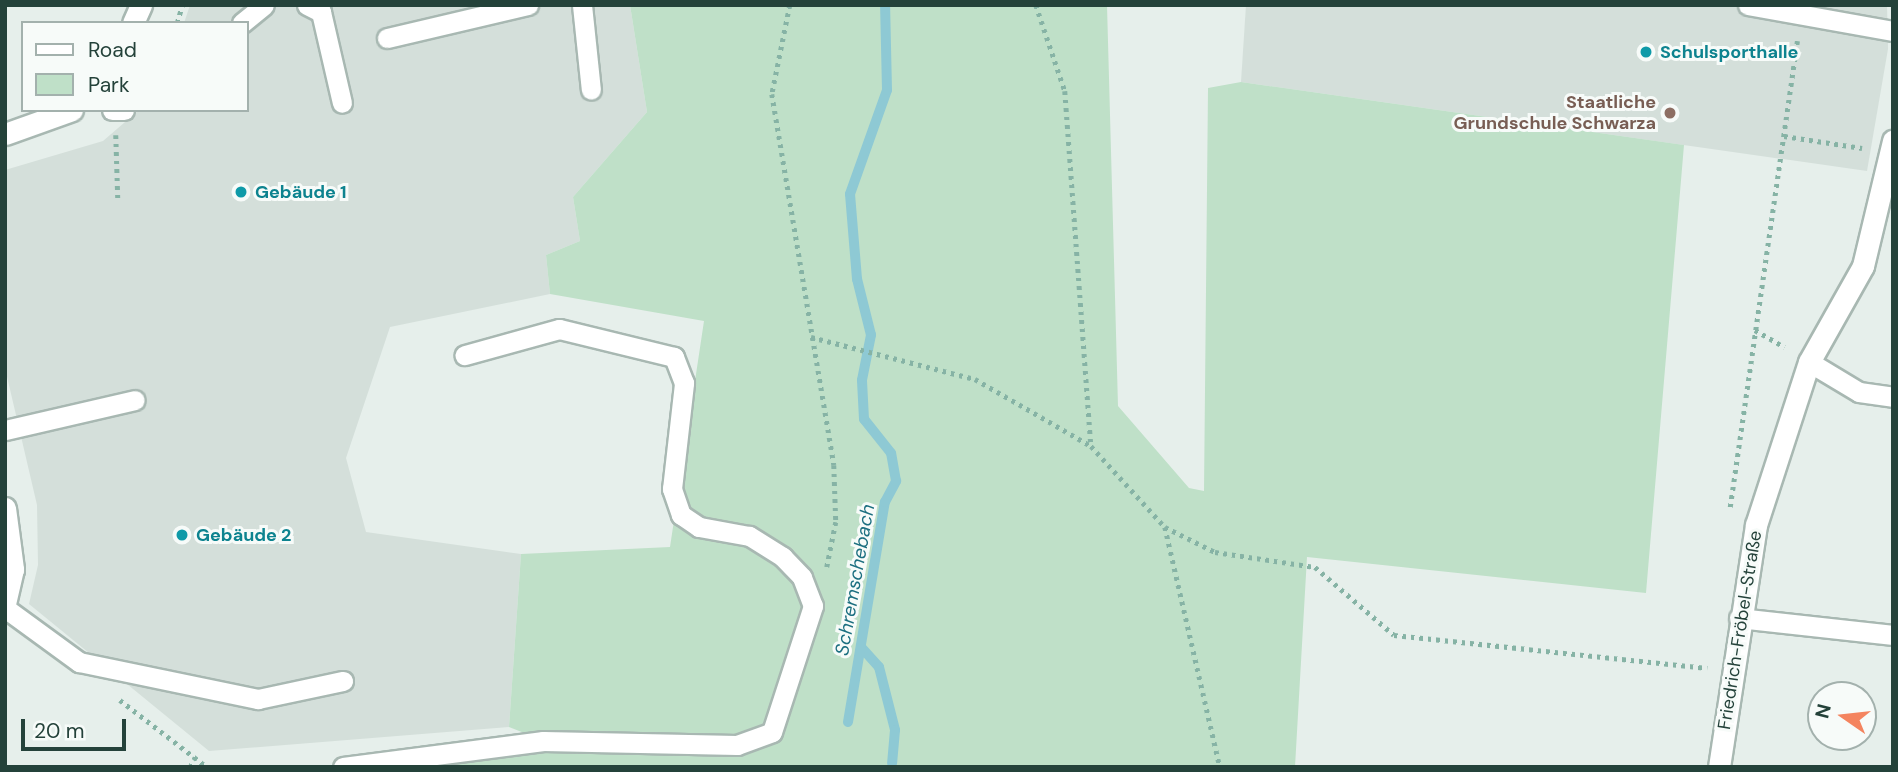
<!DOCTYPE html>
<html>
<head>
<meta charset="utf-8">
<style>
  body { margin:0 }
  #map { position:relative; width:1898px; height:772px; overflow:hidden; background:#e6efeb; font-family:"DM Sans",sans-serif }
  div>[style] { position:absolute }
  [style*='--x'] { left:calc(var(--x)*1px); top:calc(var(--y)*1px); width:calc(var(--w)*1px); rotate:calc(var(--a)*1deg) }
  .built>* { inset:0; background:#d4dfda }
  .green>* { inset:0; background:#bfe0c8 }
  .stream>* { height:10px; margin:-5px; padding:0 5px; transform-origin:5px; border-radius:5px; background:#8ec9d4 }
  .path>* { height:4.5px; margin-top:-2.25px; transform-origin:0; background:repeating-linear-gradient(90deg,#86b3a5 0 3.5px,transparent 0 8.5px) }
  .roads { filter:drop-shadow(2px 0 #a8b8b2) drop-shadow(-2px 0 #a8b8b2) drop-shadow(0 2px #a8b8b2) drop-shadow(0 -2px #a8b8b2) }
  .lane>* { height:19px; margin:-9.5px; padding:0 9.5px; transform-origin:9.5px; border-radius:9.5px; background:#fff }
  .street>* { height:21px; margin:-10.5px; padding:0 10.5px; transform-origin:10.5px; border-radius:10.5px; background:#fff }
  .secondary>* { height:21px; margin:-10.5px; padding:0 10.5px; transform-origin:10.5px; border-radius:10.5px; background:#fff }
  .dots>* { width:19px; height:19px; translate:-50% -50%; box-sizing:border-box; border:4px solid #f7fbf9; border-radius:50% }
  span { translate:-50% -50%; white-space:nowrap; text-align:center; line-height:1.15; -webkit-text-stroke:6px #f7fbf9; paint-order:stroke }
  .culture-label { font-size:18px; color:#0d838f; font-weight:700 }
  .left { translate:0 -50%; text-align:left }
  .education-label { font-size:18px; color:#785e54; font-weight:700 }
  .right { translate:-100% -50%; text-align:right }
  .street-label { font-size:18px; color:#24423a }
  .water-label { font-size:19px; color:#1c6f80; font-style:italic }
  .frame { position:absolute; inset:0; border:7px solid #24423a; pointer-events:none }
  .legend { position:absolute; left:21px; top:21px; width:228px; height:91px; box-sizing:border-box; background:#f7fbf9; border:2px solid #a3b1ad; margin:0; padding:9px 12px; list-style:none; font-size:21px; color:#24423a }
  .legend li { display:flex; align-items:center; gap:14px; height:35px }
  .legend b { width:35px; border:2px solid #a3b1ad }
  .north { position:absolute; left:1807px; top:681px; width:70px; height:70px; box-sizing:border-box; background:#f7fbf9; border:2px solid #a3b1ad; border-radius:50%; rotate:284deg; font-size:19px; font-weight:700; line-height:28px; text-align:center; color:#24423a }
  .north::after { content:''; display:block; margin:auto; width:24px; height:32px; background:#f4845f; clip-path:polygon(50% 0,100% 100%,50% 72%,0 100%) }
  .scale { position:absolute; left:21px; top:719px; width:105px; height:32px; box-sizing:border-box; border:4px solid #24423a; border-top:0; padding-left:9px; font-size:21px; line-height:24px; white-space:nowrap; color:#24423a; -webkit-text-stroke:5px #f7fbf9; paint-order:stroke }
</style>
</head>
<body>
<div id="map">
  <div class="built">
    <div style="clip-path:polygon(190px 5px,630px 5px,647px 112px,573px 197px,580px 241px,546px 255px,550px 294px,390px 327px,346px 458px,366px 532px,521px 554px,509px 727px,209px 751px,29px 604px,38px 565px,37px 505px,5px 368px,5px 170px,103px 141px,139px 110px,247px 110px,247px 23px,184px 23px)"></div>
    <div style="clip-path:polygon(1246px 5px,1887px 5px,1888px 49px,1867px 171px,1241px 82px)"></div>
  </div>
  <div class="green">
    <div style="clip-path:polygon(630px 5px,1107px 5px,1118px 406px,1189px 488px,1204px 491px,1208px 88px,1241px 82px,1684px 145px,1646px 593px,1307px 557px,1295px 767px,400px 767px,542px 740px,509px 727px,521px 554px,670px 547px,704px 321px,550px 294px,546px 255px,580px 241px,573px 197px,647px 112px)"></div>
  </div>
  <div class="stream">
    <div style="--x:861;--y:647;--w:27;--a:48"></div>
    <div style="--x:879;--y:667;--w:65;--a:75.7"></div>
    <div style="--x:895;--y:730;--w:33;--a:95"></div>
    <div style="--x:848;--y:722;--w:223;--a:-80.5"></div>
    <div style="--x:885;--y:502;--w:24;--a:-62"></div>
    <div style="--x:896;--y:481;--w:28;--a:-100"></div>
    <div style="--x:891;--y:453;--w:43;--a:-128.5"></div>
    <div style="--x:864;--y:419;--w:39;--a:-93"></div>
    <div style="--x:862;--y:380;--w:46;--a:-78.7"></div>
    <div style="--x:871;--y:335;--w:58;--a:-104"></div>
    <div style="--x:857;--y:279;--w:85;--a:-94.7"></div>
    <div style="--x:850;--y:194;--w:110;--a:-70.4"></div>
    <div style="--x:887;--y:90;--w:85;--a:-91.3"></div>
  </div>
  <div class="path">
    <div style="--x:790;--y:5;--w:91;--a:101.4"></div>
    <div style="--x:772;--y:94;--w:376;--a:80.5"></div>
    <div style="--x:834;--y:465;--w:57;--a:88"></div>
    <div style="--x:836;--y:522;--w:46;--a:101.3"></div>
    <div style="--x:1036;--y:5;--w:91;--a:71.4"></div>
    <div style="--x:1065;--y:91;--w:356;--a:85.8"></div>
    <div style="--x:177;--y:23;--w:19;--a:-74"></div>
    <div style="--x:116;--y:135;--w:63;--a:88.2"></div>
    <div style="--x:1784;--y:136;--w:79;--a:8.7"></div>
    <div style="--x:1755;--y:330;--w:34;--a:30"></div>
    <div style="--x:811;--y:337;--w:169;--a:14.4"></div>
    <div style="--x:975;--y:379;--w:134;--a:30"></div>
    <div style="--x:1091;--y:446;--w:110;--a:47.6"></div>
    <div style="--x:1165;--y:527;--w:56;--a:26.6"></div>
    <div style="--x:1215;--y:552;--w:101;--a:8.5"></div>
    <div style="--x:1315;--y:567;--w:104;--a:40.7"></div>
    <div style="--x:1394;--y:635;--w:315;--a:6"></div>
    <div style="--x:1730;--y:507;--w:471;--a:-81.8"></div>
    <div style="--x:1165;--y:527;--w:246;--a:77.1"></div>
    <div style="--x:120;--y:700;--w:110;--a:37.6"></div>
    <div style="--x:190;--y:767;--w:11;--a:-63"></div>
  </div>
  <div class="roads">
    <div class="lane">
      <div style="--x:307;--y:5;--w:16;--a:27"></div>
      <div style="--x:321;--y:12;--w:93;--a:77"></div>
      <div style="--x:582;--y:5;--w:85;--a:84"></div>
      <div style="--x:1748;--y:5;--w:147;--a:10.2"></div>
      <div style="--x:242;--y:23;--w:28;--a:-39"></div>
      <div style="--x:387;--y:38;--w:145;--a:-13.2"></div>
      <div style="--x:112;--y:110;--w:12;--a:0"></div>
      <div style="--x:1809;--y:362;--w:58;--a:31"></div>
      <div style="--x:1859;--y:392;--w:34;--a:8"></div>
      <div style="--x:5;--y:430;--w:133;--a:-13"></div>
      <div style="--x:5;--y:608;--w:92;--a:36.1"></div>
      <div style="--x:79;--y:662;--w:183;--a:11.7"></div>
      <div style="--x:258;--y:699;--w:87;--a:-12"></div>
      <div style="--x:1739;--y:618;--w:155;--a:6.3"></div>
      <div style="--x:343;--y:767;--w:202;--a:-7.4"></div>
      <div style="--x:543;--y:741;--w:194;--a:1.2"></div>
      <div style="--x:737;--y:745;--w:37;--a:-20"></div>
      <div style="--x:772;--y:732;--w:133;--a:-72"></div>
      <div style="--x:813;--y:606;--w:31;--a:-111"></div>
      <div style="--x:802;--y:577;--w:28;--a:-134"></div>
      <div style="--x:783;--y:557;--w:40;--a:-148"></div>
      <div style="--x:749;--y:536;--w:51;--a:-169.8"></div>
      <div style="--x:699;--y:527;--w:22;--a:-146"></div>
      <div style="--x:681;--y:515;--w:28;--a:-109"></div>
      <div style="--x:672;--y:489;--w:107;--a:-83.5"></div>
      <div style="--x:684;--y:383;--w:28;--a:-111"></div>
      <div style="--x:674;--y:357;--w:118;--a:-166.3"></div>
      <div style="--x:559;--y:329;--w:98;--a:164.5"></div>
    </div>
    <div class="street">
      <div style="--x:133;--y:23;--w:20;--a:-66"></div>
      <div style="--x:5;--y:134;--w:71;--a:-19.7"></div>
      <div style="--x:5;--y:508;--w:62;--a:82.5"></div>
      <div style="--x:13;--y:569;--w:36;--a:103"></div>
    </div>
    <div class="secondary">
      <div style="--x:1719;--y:767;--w:245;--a:-81.3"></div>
      <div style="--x:1756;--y:525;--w:171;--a:-72"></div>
      <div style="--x:1809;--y:362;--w:110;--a:-60.6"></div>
      <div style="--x:1863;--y:266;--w:129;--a:-76.5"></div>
    </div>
  </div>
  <div class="dots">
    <div style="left:1646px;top:52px;background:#0f9aa8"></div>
    <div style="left:1670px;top:113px;background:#8d6e63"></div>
    <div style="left:241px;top:192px;background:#0f9aa8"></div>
    <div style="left:182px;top:535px;background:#0f9aa8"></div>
  </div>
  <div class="culture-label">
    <span class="left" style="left:1660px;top:52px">Schulsporthalle</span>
    <span class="left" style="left:255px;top:192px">Gebäude 1</span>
    <span class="left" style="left:196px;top:535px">Gebäude 2</span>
  </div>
  <div class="education-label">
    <span class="right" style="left:1656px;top:113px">Staatliche<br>Grundschule Schwarza</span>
  </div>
  <div class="street-label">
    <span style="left:1740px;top:630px;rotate:-81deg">Friedrich-Fröbel-Straße</span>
  </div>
  <div class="water-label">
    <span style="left:855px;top:580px;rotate:-80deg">Schremschebach</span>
  </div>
  <div class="frame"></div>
  <ul class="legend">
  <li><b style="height:9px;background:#fff"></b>Road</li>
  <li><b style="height:19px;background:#bfe0c8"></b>Park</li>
  </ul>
  <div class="north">N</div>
  <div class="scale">20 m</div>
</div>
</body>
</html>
